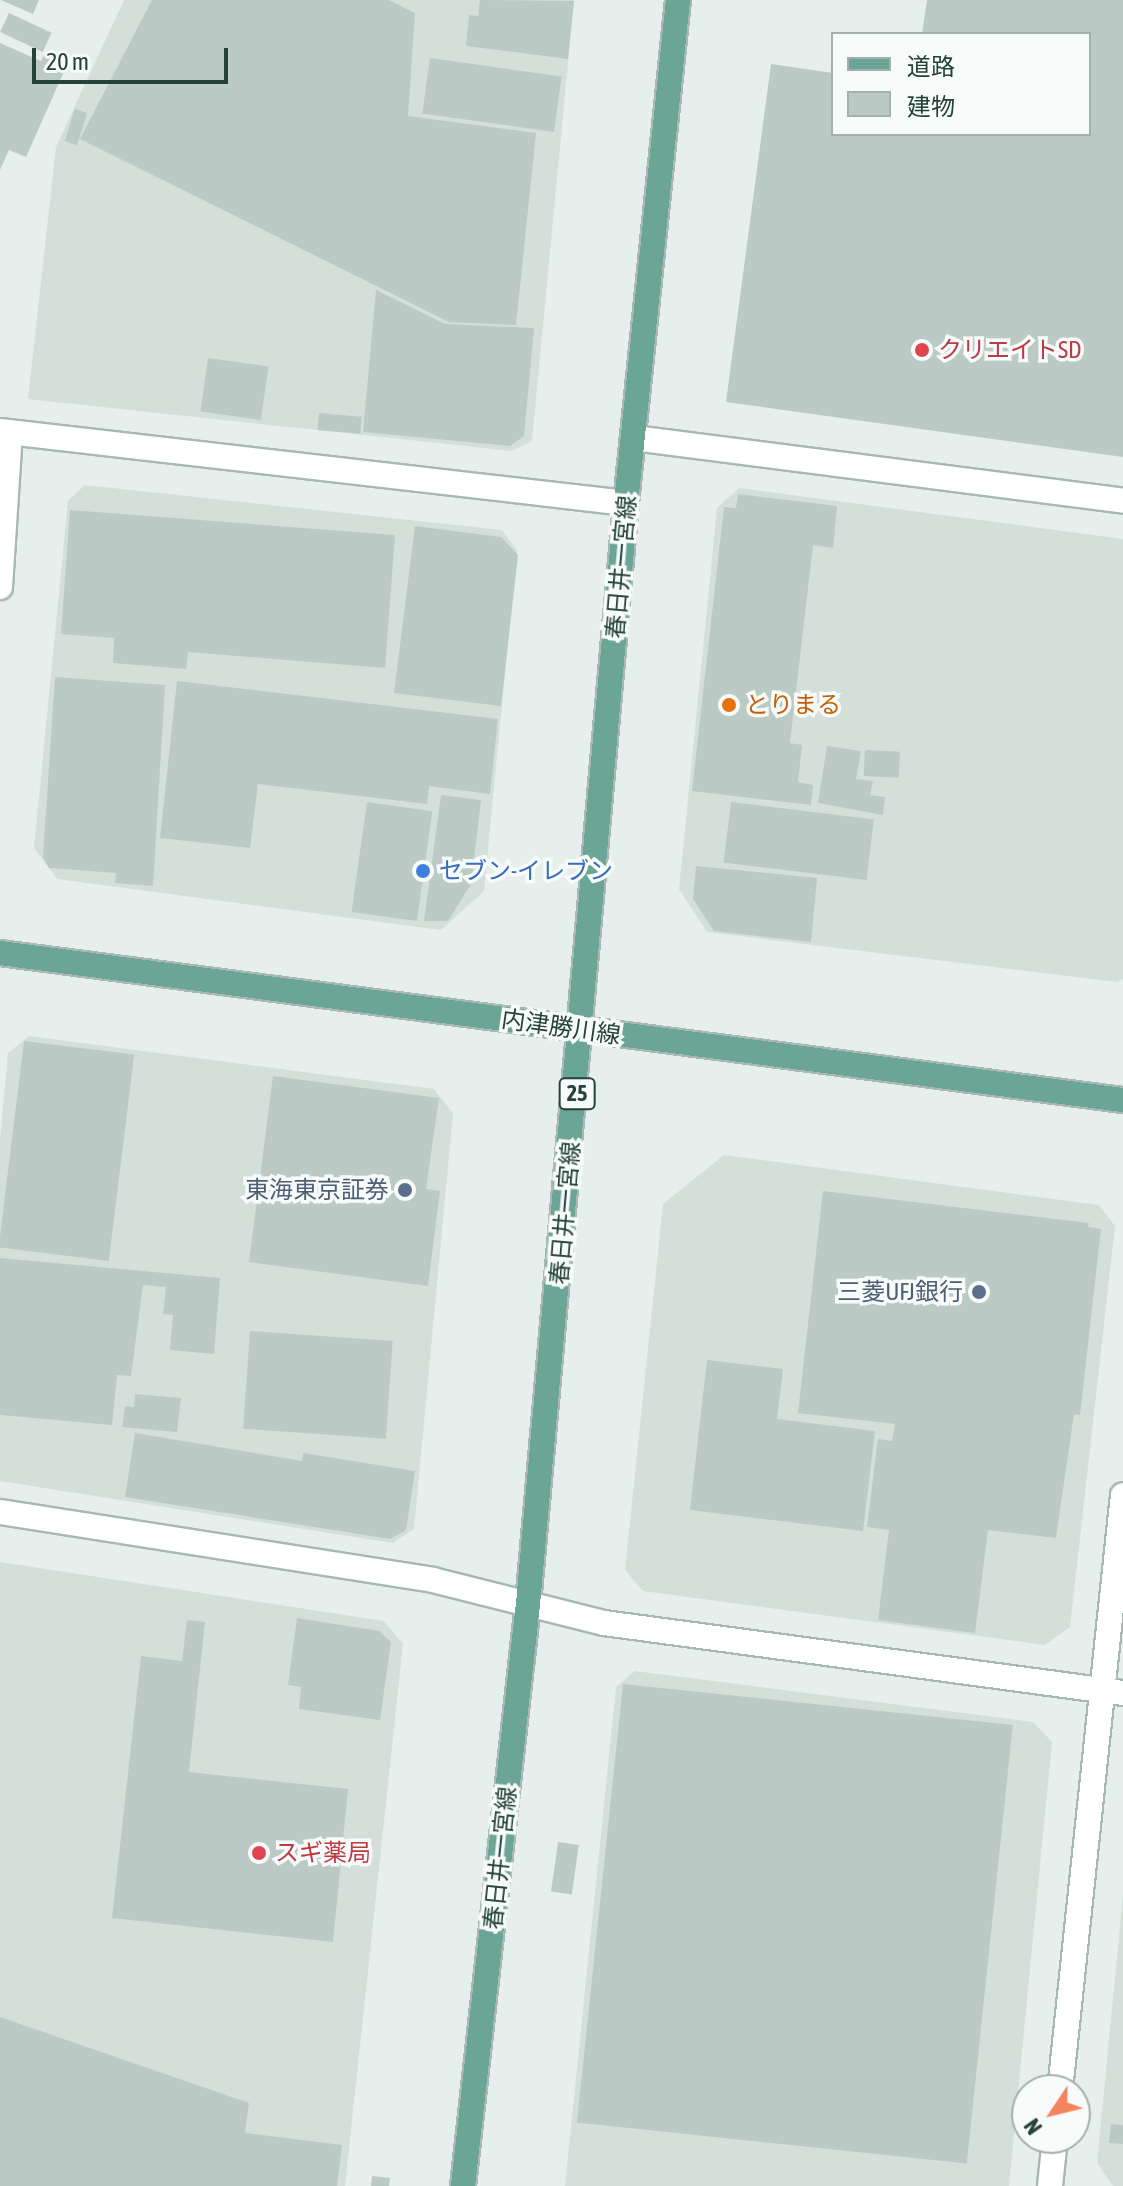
<!DOCTYPE html>
<html>
<head>
<meta charset="utf-8">
<style>
  body { margin:0 }
  #map { position:relative; width:1123px; height:2186px; overflow:hidden; background:#e6efeb; font-family:"Asap Condensed","Noto Sans JP",sans-serif }
  div>[style] { position:absolute }
  [style*='--x'] { left:calc(var(--x)*1px); top:calc(var(--y)*1px); width:calc(var(--w)*1px); rotate:calc(var(--a)*1deg) }
  .built>* { inset:0; background:#d4dfda }
  .building>* { inset:0; background:#bbcac4; transform-origin:0 0 }
  .roads { filter:drop-shadow(2px 0 #a8b8b2) drop-shadow(-2px 0 #a8b8b2) drop-shadow(0 2px #a8b8b2) drop-shadow(0 -2px #a8b8b2) }
  .minor>* { height:24px; margin:-12px; padding:0 12px; transform-origin:12px; border-radius:12px; background:#fff }
  .major>* { height:24px; margin:-12px; padding:0 12px; transform-origin:12px; border-radius:12px; background:#6aa596 }
  .dots>* { width:22px; height:22px; translate:-50% -50%; box-sizing:border-box; border:4px solid #f7fbf9; border-radius:50% }
  span { translate:-50% -50%; white-space:nowrap; text-align:center; line-height:1.15; -webkit-text-stroke:7px #f7fbf9; paint-order:stroke }
  .shield-label span { padding:2px 6px; background:#f7fbf9; border:2px solid; border-radius:6px; -webkit-text-stroke-width:0 }
  .shield-label { font-size:22px; color:#24423a; font-weight:700 }
  .health-label { font-size:24px; color:#be3a42 }
  .left { translate:0 -50%; text-align:left }
  .street-label { font-size:24px; color:#24423a }
  .food-label { font-size:24px; color:#c56008 }
  .shop-label { font-size:24px; color:#366cbe }
  .service-label { font-size:24px; color:#4e5e75 }
  .right { translate:-100% -50%; text-align:right }
  .legend { position:absolute; left:831px; top:32px; width:260px; height:104px; box-sizing:border-box; background:#f7fbf9; border:2px solid #a3b1ad; margin:0; padding:10px 14px; list-style:none; font-size:24px; color:#24423a }
  .legend li { display:flex; align-items:center; gap:16px; height:40px }
  .legend b { width:40px; border:2px solid #a3b1ad }
  .north { position:absolute; left:1011px; top:2074px; width:80px; height:80px; box-sizing:border-box; background:#f7fbf9; border:2px solid #a3b1ad; border-radius:50%; rotate:235deg; font-size:22px; font-weight:700; line-height:32px; text-align:center; color:#24423a }
  .north::after { content:''; display:block; margin:auto; width:28px; height:36px; background:#f4845f; clip-path:polygon(50% 0,100% 100%,50% 72%,0 100%) }
  .scale { position:absolute; left:32px; top:48px; width:196px; height:36px; box-sizing:border-box; border:4px solid #24423a; border-top:0; padding-left:10px; font-size:24px; line-height:28px; white-space:nowrap; color:#24423a; -webkit-text-stroke:6px #f7fbf9; paint-order:stroke }
</style>
</head>
<body>
<div id="map">
  <div class="built">
    <div style="clip-path:polygon(124px 0,574px 0,532px 441px,512px 451px,28px 399px,56px 147px)"></div>
    <div style="clip-path:polygon(85px 485px,502px 530px,517px 550px,484px 891px,441px 930px,57px 879px,34px 848px,68px 501px)"></div>
    <div style="clip-path:polygon(739px 488px,1123px 539px,1123px 979px,1117px 982px,707px 932px,679px 889px,717px 508px)"></div>
    <div style="clip-path:polygon(29px 1036px,434px 1089px,453px 1113px,414px 1529px,393px 1543px,0 1481px,0 1140px,8px 1053px)"></div>
    <div style="clip-path:polygon(724px 1155px,1099px 1205px,1115px 1226px,1070px 1627px,1045px 1645px,643px 1591px,625px 1570px,663px 1204px)"></div>
    <div style="clip-path:polygon(0 1562px,384px 1621px,403px 1644px,345px 2186px,0 2186px)"></div>
    <div style="clip-path:polygon(635px 1671px,1033px 1722px,1052px 1742px,1009px 2186px,565px 2186px,616px 1687px)"></div>
    <div style="clip-path:polygon(1123px 1895px,1123px 2186px,1113px 2186px,1097px 2163px)"></div>
  </div>
  <div class="building">
    <div style="clip-path:polygon(1px 0,39px 0,33px 14px)"></div>
    <div style="clip-path:polygon(152px 0,389px 0,415px 13px,408px 116px,536px 133px,516px 325px,449px 322px,80px 139px)"></div>
    <div style="clip-path:polygon(480px 0,574px 1px,568px 59px,466px 46px,469px 15px,478px 16px)"></div>
    <div style="clip-path:polygon(927px 0,1123px 0,1123px 457px,726px 402px,771px 64px,833px 73px,833px 134px,1089px 134px,1089px 34px,922px 34px)"></div>
    <div style="left:9px;top:13px;width:47px;height:21px;rotate:25deg"></div>
    <div style="clip-path:polygon(0 43px,41px 61px,45px 53px,61px 59px,58px 65px,66px 67px,26px 157px,9px 150px,0 170px)"></div>
    <div style="left:430px;top:58px;width:133px;height:56px;rotate:8deg"></div>
    <div style="left:75px;top:109px;width:13px;height:34px;rotate:18deg"></div>
    <div style="clip-path:polygon(376px 290px,445px 324px,534px 328px,524px 436px,510px 446px,363px 432px)"></div>
    <div style="left:208px;top:358px;width:61px;height:54px;rotate:8deg"></div>
    <div style="left:319px;top:413px;width:43px;height:17px;rotate:5deg"></div>
    <div style="clip-path:polygon(738px 494px,837px 506px,833px 548px,813px 545px,790px 743px,802px 745px,798px 782px,813px 785px,811px 805px,692px 791px,724px 507px,736px 508px)"></div>
    <div style="clip-path:polygon(70px 510px,395px 535px,385px 668px,188px 652px,186px 669px,113px 663px,114px 638px,61px 634px)"></div>
    <div style="clip-path:polygon(415px 526px,501px 537px,518px 555px,501px 706px,394px 693px)"></div>
    <div style="clip-path:polygon(55px 677px,165px 685px,153px 886px,115px 883px,116px 873px,49px 868px,43px 857px)"></div>
    <div style="clip-path:polygon(177px 681px,498px 719px,490px 794px,429px 786px,427px 804px,258px 784px,250px 848px,160px 838px)"></div>
    <div style="clip-path:polygon(827px 746px,861px 751px,856px 779px,873px 781px,870px 795px,885px 797px,883px 815px,818px 803px)"></div>
    <div style="left:865px;top:750px;width:35px;height:26px;rotate:3deg"></div>
    <div style="clip-path:polygon(441px 795px,481px 800px,471px 884px,448px 921px,424px 921px)"></div>
    <div style="left:367px;top:802px;width:66px;height:111px;rotate:8deg"></div>
    <div style="left:731px;top:802px;width:144px;height:61px;rotate:7deg"></div>
    <div style="clip-path:polygon(696px 866px,817px 878px,811px 942px,714px 931px,693px 899px)"></div>
    <div style="left:24px;top:1041px;width:111px;height:208px;rotate:7deg"></div>
    <div style="clip-path:polygon(273px 1076px,439px 1098px,426px 1189px,440px 1191px,428px 1286px,249px 1262px)"></div>
    <div style="clip-path:polygon(823px 1191px,1089px 1223px,1088px 1227px,1101px 1229px,1080px 1415px,1074px 1414px,1056px 1538px,988px 1530px,975px 1633px,878px 1620px,889px 1530px,867px 1527px,878px 1439px,892px 1441px,895px 1424px,798px 1413px)"></div>
    <div style="clip-path:polygon(0 1258px,220px 1278px,214px 1354px,170px 1350px,173px 1315px,163px 1314px,166px 1287px,143px 1285px,131px 1376px,117px 1375px,112px 1425px,0 1415px)"></div>
    <div style="left:250px;top:1331px;width:143px;height:98px;rotate:4deg"></div>
    <div style="clip-path:polygon(707px 1360px,783px 1369px,777px 1419px,875px 1431px,863px 1531px,690px 1510px)"></div>
    <div style="clip-path:polygon(135px 1394px,181px 1398px,177px 1432px,122px 1427px,125px 1406px,134px 1407px)"></div>
    <div style="clip-path:polygon(135px 1433px,302px 1461px,303px 1453px,415px 1471px,406px 1530px,390px 1539px,125px 1497px)"></div>
    <div style="clip-path:polygon(297px 1618px,379px 1631px,391px 1642px,380px 1720px,299px 1709px,301px 1687px,288px 1685px)"></div>
    <div style="clip-path:polygon(187px 1620px,205px 1622px,189px 1772px,348px 1789px,333px 1942px,112px 1918px,141px 1656px,182px 1661px)"></div>
    <div style="left:623px;top:1684px;width:392px;height:441px;rotate:6deg"></div>
    <div style="left:558px;top:1842px;width:21px;height:50px;rotate:8deg"></div>
    <div style="clip-path:polygon(0 2017px,249px 2103px,245px 2133px,342px 2145px,337px 2186px,0 2186px)"></div>
    <div style="clip-path:polygon(1111px 2124px,1123px 2125px,1123px 2144px,1109px 2143px)"></div>
    <div style="clip-path:polygon(372px 2176px,390px 2178px,389px 2186px,371px 2186px)"></div>
  </div>
  <div class="roads">
    <div class="minor">
      <div style="--x:0;--y:431;--w:630;--a:6.56"></div>
      <div style="--x:634;--y:438;--w:493;--a:7.3"></div>
      <div style="--x:0;--y:587;--w:154;--a:-86.3"></div>
      <div style="--x:0;--y:1512;--w:438;--a:8.9"></div>
      <div style="--x:433;--y:1580;--w:176;--a:14.1"></div>
      <div style="--x:604;--y:1623;--w:524;--a:7.68"></div>
      <div style="--x:1060;--y:2090;--w:598;--a:-83.96"></div>
      <div style="--x:1050;--y:2186;--w:48;--a:-84.1"></div>
    </div>
    <div class="major">
      <div style="--x:0;--y:953;--w:1133;--a:7.46"></div>
      <div style="--x:463;--y:2186;--w:586;--a:-83.63"></div>
      <div style="--x:528;--y:1604;--w:1105;--a:-84.91"></div>
      <div style="--x:626;--y:503;--w:506;--a:-84.1"></div>
    </div>
  </div>
  <div class="dots">
    <div style="left:922px;top:350px;background:#e0444e"></div>
    <div style="left:729px;top:705px;background:#e8710a"></div>
    <div style="left:423px;top:871px;background:#3f7fe0"></div>
    <div style="left:405px;top:1190px;background:#5c6f8a"></div>
    <div style="left:979px;top:1292px;background:#5c6f8a"></div>
    <div style="left:259px;top:1853px;background:#e0444e"></div>
  </div>
  <div class="shield-label">
    <span style="left:577px;top:1094px">25</span>
  </div>
  <div class="health-label">
    <span class="left" style="left:938px;top:350px">クリエイトSD</span>
    <span class="left" style="left:275px;top:1853px">スギ薬局</span>
  </div>
  <div class="street-label">
    <span style="left:621px;top:567px;rotate:-85deg">春日井一宮線</span>
    <span style="left:561px;top:1027px;rotate:8deg">内津勝川線</span>
    <span style="left:565px;top:1213px;rotate:-85deg">春日井一宮線</span>
    <span style="left:500px;top:1858px;rotate:-84deg">春日井一宮線</span>
  </div>
  <div class="food-label">
    <span class="left" style="left:745px;top:705px">とりまる</span>
  </div>
  <div class="shop-label">
    <span class="left" style="left:439px;top:871px">セブン-イレブン</span>
  </div>
  <div class="service-label">
    <span class="right" style="left:389px;top:1190px">東海東京証券</span>
    <span class="right" style="left:963px;top:1292px">三菱UFJ銀行</span>
  </div>
  <ul class="legend">
  <li><b style="height:10px;background:#6aa596"></b>道路</li>
  <li><b style="height:22px;background:#bbcac4"></b>建物</li>
  </ul>
  <div class="north">N</div>
  <div class="scale">20 m</div>
</div>
</body>
</html>
